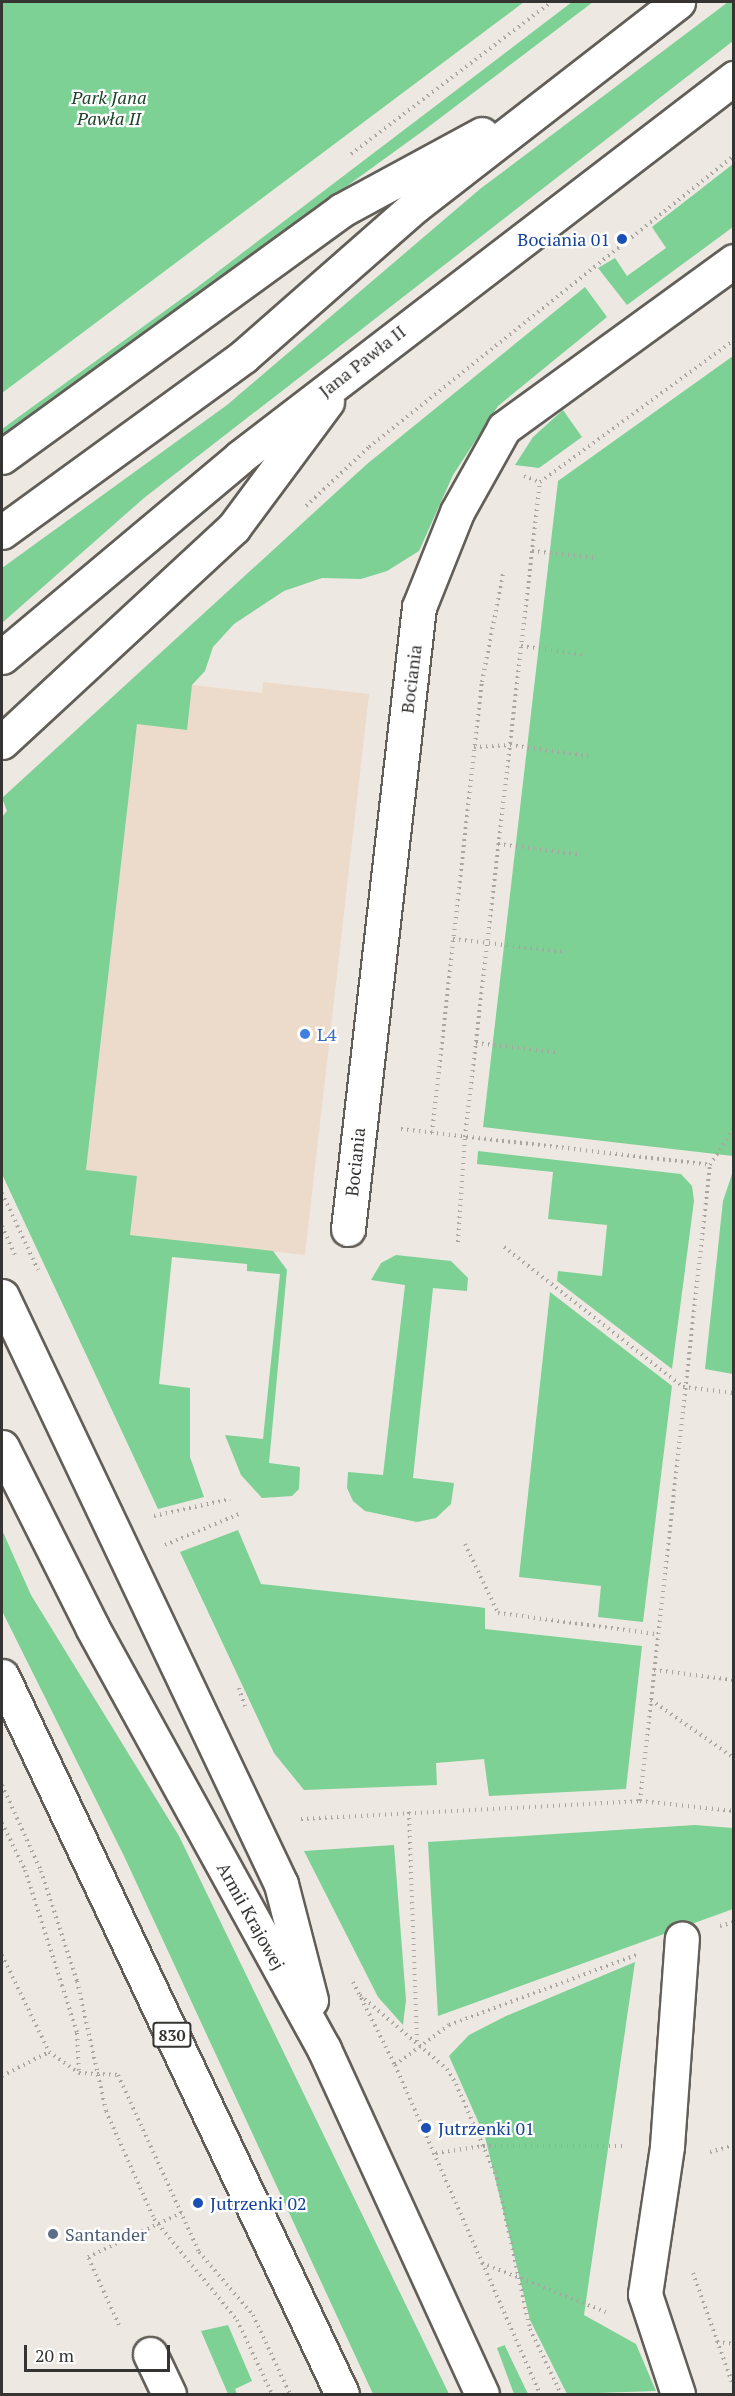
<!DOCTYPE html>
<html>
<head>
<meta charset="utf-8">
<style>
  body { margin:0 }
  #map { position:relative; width:735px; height:2396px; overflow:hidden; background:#ede8e1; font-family:"PT Serif",serif }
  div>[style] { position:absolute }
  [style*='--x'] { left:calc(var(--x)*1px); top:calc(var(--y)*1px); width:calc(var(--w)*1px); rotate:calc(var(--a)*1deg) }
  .industrial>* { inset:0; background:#ecdbca }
  .green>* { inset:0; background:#7dd195 }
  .path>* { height:4px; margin-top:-2px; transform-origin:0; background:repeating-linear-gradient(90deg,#a9a5a0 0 1.5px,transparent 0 6px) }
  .roads { filter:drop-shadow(2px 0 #625e58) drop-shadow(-2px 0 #625e58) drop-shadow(0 2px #625e58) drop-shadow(0 -2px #625e58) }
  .minor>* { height:33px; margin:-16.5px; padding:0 16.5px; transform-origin:16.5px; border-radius:16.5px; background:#fff }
  .major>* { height:33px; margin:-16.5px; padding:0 16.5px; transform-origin:16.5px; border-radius:16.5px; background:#fff }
  .dots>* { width:16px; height:16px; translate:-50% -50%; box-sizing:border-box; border:3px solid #fff; border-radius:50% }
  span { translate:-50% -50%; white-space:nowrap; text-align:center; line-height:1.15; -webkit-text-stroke:4.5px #fff; paint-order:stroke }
  .shield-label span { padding:2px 4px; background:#fff; border:2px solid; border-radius:4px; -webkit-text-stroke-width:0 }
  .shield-label { font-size:16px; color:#363432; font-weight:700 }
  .park-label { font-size:18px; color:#1e442a; font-style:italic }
  .transit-label { font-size:18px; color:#164399 }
  .right { translate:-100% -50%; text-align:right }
  .left { translate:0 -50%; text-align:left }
  .street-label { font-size:18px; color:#363432 }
  .shop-label { font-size:18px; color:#366cbe }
  .service-label { font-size:18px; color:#4e5e75 }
  .frame { position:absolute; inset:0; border:3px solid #363432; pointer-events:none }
  .scale { position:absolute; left:24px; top:2345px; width:146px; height:27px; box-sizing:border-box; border:3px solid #363432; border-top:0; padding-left:8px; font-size:18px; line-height:21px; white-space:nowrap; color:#363432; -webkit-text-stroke:4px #fff; paint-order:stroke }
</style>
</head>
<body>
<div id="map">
  <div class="industrial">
    <div style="clip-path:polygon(263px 682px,369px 694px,305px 1255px,130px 1235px,86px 1171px,137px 724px,192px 685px,262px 693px)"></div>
  </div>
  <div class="green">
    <div style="clip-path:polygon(2px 2px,524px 2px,2px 393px)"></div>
    <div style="clip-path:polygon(572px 2px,593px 2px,427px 128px,2px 436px,2px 429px,195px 289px)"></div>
    <div style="clip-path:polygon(728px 2px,733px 2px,733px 41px,144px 498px,2px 623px,2px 568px,227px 405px,480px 189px)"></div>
    <div style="clip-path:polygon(733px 164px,733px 227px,627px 305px,598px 268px,615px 258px,627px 276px,666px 248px,652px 227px)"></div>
    <div style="clip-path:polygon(585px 287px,607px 317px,498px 406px,453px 475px,419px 551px,387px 571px,361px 579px,322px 578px,284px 591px,234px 624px,213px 647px,205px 671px,192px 685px,187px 730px,137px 724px,86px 1170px,137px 1176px,130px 1235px,273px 1251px,287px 1270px,269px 1463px,300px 1467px,299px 1489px,292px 1496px,262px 1498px,241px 1475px,225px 1435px,263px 1439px,280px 1274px,247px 1271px,247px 1264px,172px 1257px,159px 1384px,190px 1388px,190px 1457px,204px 1497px,158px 1509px,2px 1174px,2px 817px,7px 811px,2px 798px,367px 464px)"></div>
    <div style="clip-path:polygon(733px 356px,733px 1156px,483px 1127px,558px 481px)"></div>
    <div style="clip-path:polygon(563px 410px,582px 437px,539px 468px,515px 465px,533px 437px)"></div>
    <div style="clip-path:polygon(478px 1151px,681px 1174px,692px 1186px,694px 1201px,672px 1369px,557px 1281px,558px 1271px,602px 1276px,607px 1225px,548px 1219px,553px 1172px,477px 1164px)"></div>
    <div style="clip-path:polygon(733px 1171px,733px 1374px,705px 1369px,723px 1201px)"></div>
    <div style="clip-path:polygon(396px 1255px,451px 1261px,468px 1278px,467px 1291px,433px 1288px,413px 1478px,454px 1483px,451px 1504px,436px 1518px,417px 1522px,365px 1511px,353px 1501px,347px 1488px,348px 1472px,383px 1475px,405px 1285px,371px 1280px,381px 1263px)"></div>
    <div style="clip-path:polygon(550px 1292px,672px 1386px,643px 1622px,598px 1617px,601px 1586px,519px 1577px)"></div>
    <div style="clip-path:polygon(2px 1530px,31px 1595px,179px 1836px,449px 2394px,373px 2394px,124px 1856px,2px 1611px)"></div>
    <div style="clip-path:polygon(238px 1530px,261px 1584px,478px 1607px,485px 1608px,485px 1629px,642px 1646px,626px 1789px,489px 1796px,484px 1759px,436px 1763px,437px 1785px,304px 1790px,274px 1753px,180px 1552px)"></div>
    <div style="clip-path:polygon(695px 1825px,733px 1828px,733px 1909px,438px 2016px,428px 1842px)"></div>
    <div style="clip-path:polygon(394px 1845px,406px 2000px,403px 2025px,378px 1997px,304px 1851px)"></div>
    <div style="clip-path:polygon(635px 1962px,584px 2315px,636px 2344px,656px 2391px,567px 2394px,530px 2320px,485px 2137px,449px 2056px,469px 2035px,506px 2016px)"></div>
    <div style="clip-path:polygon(228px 2325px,252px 2381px,235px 2389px,237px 2394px,228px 2394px,201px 2331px)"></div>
    <div style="clip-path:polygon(505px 2345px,505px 2346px,528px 2394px,514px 2394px,497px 2348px)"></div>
  </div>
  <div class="path">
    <div style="--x:351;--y:154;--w:251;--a:-37.2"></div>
    <div style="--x:524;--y:476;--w:17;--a:21"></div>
    <div style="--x:306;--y:506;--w:86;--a:-43.1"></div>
    <div style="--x:369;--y:447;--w:467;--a:-38.6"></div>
    <div style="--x:532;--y:551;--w:65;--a:6.1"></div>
    <div style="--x:521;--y:646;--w:66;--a:7.9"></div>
    <div style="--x:474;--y:747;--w:36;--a:-3"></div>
    <div style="--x:510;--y:745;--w:79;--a:8"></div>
    <div style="--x:498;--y:844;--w:80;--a:7.2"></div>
    <div style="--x:453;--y:939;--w:114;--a:6.6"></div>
    <div style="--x:476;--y:1043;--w:80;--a:6.5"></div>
    <div style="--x:401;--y:1129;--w:311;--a:6.6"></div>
    <div style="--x:432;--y:1133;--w:454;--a:-83.7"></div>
    <div style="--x:482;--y:682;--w:110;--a:-79"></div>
    <div style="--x:2;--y:1193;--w:85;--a:64.9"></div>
    <div style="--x:2;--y:1226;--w:34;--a:66"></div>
    <div style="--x:458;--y:1242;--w:105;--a:-86.2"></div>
    <div style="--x:465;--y:1137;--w:659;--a:-83.47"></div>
    <div style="--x:540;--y:482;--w:240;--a:-36.2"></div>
    <div style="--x:504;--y:1247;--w:227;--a:38"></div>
    <div style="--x:683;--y:1387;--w:51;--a:6.7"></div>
    <div style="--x:154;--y:1516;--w:78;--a:-12.6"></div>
    <div style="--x:465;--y:1544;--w:76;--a:64.4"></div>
    <div style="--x:498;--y:1613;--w:159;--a:7.6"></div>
    <div style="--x:165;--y:1545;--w:80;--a:-22.7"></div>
    <div style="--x:654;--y:1670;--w:81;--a:7.1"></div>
    <div style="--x:239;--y:1688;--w:19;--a:72"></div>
    <div style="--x:651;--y:1700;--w:101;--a:34.9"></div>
    <div style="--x:2;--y:1785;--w:94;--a:65.6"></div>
    <div style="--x:41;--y:1871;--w:116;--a:71.9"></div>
    <div style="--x:77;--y:1981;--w:133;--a:77.4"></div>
    <div style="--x:106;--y:2111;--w:118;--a:66"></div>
    <div style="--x:154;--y:2219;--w:131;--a:50.6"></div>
    <div style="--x:237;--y:2320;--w:82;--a:64.7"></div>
    <div style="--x:640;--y:1801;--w:640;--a:-83.72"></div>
    <div style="--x:710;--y:1165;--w:45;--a:-57.7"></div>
    <div style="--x:409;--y:1812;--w:233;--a:88"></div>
    <div style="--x:301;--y:1819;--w:339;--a:-3"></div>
    <div style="--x:640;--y:1801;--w:95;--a:6.1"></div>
    <div style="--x:2;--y:1823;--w:52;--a:63.9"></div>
    <div style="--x:25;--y:1870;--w:121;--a:72.2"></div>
    <div style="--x:62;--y:1985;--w:50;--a:72.6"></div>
    <div style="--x:77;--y:2033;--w:40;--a:87.1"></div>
    <div style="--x:720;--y:1926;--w:15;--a:-16"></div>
    <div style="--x:2;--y:1955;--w:108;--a:64.1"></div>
    <div style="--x:49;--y:2052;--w:37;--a:35"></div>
    <div style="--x:79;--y:2073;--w:39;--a:3"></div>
    <div style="--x:118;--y:2075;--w:195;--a:65.4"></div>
    <div style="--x:199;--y:2252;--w:83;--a:49.4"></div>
    <div style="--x:253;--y:2315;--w:87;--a:64.9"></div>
    <div style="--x:353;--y:1982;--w:93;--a:63.2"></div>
    <div style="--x:395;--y:2065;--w:67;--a:-36.5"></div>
    <div style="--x:449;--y:2025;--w:203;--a:-20.5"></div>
    <div style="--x:360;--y:1995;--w:114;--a:40.4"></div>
    <div style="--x:447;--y:2069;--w:17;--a:59"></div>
    <div style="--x:456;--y:2084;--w:103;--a:66.4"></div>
    <div style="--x:497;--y:2178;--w:155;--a:77.7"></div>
    <div style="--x:530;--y:2329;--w:72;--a:64.5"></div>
    <div style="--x:395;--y:2065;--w:360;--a:66.2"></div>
    <div style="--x:2;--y:2076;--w:53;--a:-27.1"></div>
    <div style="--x:710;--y:2152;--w:25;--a:-16"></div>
    <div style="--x:436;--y:2153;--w:48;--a:-8.5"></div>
    <div style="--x:483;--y:2146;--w:141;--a:0"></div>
    <div style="--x:482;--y:2263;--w:133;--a:21.6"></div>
    <div style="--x:693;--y:2273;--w:122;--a:70.4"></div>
    <div style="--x:119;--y:2325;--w:75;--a:-114.5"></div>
    <div style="--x:88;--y:2257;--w:103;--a:-25.3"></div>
    <div style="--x:717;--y:2342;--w:17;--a:7"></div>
  </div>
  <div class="roads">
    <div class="minor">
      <div style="--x:348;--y:1229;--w:626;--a:-83.49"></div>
      <div style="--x:419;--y:607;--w:102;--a:-68.2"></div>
      <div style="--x:457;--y:512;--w:96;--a:-60.8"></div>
      <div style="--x:504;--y:428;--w:284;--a:-36"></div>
      <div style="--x:150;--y:2354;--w:44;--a:64.6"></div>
      <div style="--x:678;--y:2394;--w:105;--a:-108.3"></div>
      <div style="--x:645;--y:2294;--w:150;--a:-81.5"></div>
      <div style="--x:667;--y:2146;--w:208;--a:-85.9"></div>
    </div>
    <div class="major">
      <div style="--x:2;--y:457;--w:420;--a:-36"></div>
      <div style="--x:342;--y:210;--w:159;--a:-28.5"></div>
      <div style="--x:2;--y:532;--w:299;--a:-36"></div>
      <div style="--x:244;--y:356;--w:227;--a:-41.3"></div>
      <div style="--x:415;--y:206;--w:333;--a:-37.8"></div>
      <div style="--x:2;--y:657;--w:311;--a:-40"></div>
      <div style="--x:240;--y:457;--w:623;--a:-37.5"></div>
      <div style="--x:2;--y:742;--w:316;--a:-42.8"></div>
      <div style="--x:234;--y:527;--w:156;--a:-53.4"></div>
      <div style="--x:2;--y:1296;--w:651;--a:64.62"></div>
      <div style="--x:281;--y:1884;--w:120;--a:75.5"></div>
      <div style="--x:2;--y:1447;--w:201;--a:63.4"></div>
      <div style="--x:92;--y:1627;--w:482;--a:61.2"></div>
      <div style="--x:324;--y:2049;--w:379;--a:65.4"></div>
      <div style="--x:2;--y:1676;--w:794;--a:64.66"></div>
    </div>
  </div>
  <div class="dots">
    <div style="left:622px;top:239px;background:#1a4fb4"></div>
    <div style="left:305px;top:1034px;background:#3f7fe0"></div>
    <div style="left:426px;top:2128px;background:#1a4fb4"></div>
    <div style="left:198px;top:2203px;background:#1a4fb4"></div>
    <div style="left:53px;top:2234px;background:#5c6f8a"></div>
  </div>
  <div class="shield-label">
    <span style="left:172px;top:2035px">830</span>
  </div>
  <div class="park-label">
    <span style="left:109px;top:108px">Park Jana<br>Pawła II</span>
  </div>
  <div class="transit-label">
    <span class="right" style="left:610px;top:239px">Bociania 01</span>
    <span class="left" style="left:438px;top:2128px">Jutrzenki 01</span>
    <span class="left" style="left:210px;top:2203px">Jutrzenki 02</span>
  </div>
  <div class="street-label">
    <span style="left:362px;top:361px;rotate:-38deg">Jana Pawła II</span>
    <span style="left:411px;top:679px;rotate:-83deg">Bociania</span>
    <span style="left:355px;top:1162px;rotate:-84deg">Bociania</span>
    <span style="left:251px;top:1916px;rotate:61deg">Armii Krajowej</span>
  </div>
  <div class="shop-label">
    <span class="left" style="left:317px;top:1034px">L4</span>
  </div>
  <div class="service-label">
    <span class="left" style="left:65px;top:2234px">Santander</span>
  </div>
  <div class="frame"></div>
  <div class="scale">20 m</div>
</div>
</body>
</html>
